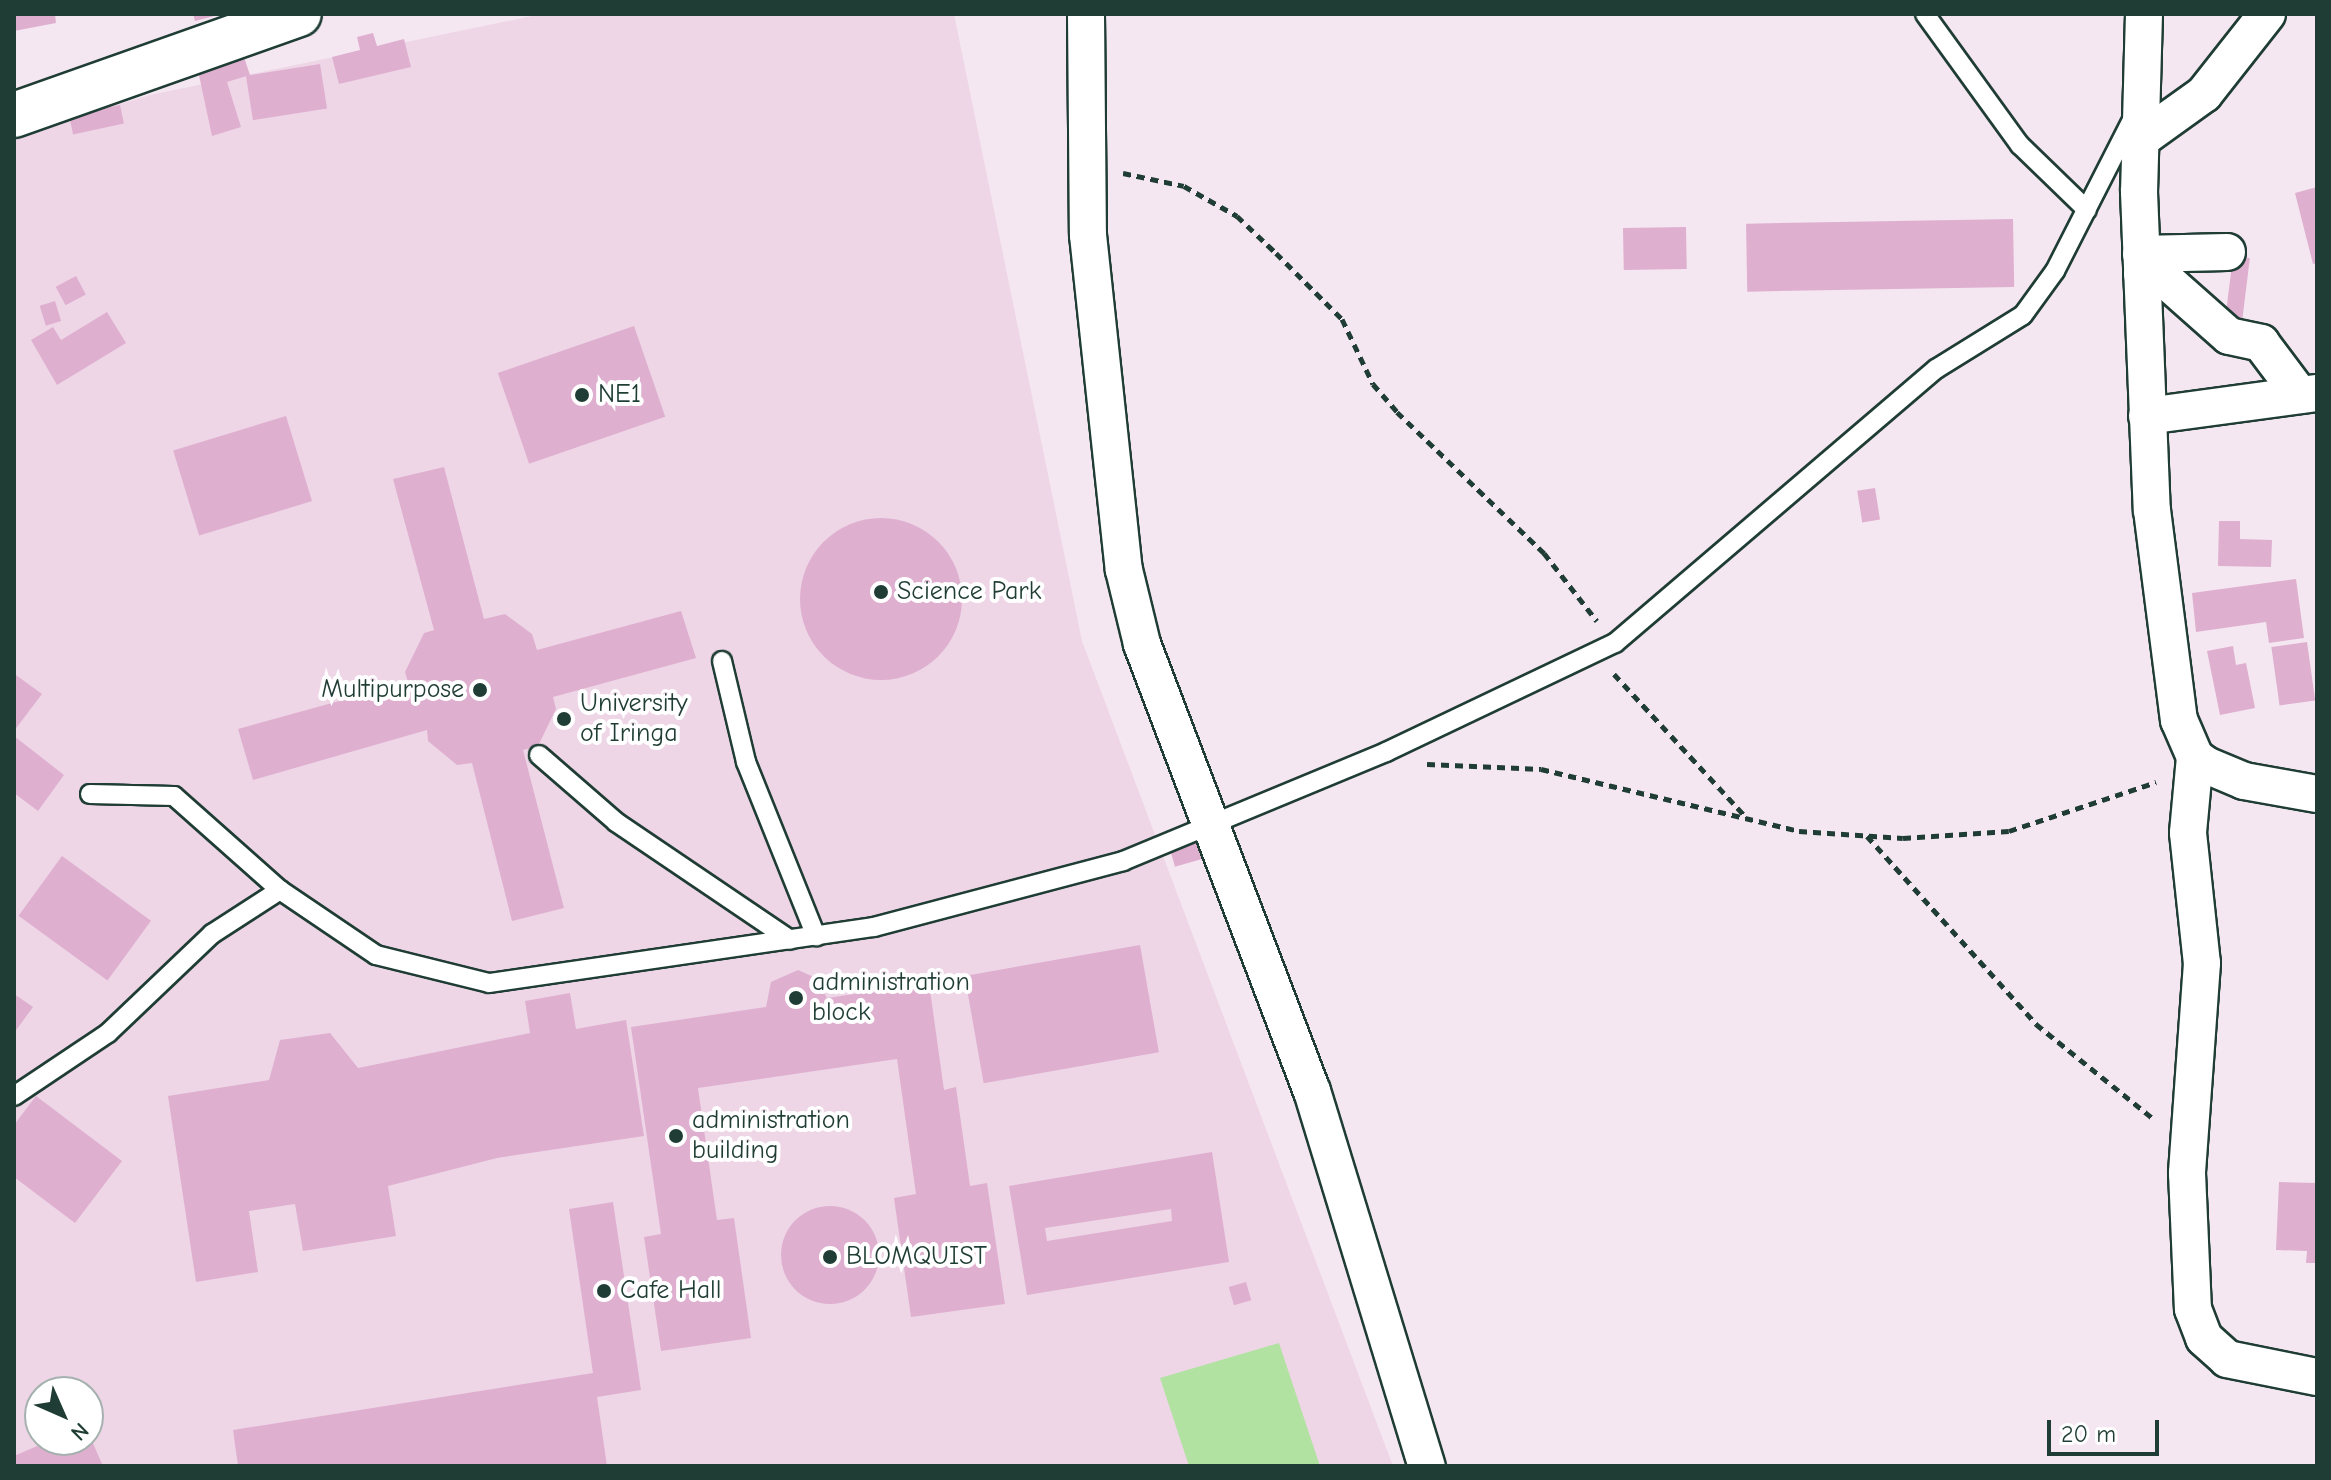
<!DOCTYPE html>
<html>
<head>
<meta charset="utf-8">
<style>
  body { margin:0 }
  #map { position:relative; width:2331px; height:1480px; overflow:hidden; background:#f5e7f1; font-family:"Comic Neue",sans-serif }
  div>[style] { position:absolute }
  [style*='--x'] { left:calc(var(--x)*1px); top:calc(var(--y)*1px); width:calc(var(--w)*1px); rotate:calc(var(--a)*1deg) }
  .built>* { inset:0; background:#eed6e7 }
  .green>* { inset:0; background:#b1e2a2 }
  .building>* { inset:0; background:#dfafd0; transform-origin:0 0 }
  .round { border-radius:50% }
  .path>* { height:5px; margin-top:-2.5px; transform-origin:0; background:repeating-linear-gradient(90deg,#1f3d34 0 8px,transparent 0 14px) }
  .roads { filter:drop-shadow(2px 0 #1f3d34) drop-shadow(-2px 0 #1f3d34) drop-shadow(0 2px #1f3d34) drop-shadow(0 -2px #1f3d34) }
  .lane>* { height:18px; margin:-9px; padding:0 9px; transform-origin:9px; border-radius:9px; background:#fff }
  .street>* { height:36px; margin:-18px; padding:0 18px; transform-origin:18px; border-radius:18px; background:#fff }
  .secondary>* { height:44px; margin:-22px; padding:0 22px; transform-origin:22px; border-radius:22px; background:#fff }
  .dots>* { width:22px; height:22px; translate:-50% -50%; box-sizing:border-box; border:4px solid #fff; border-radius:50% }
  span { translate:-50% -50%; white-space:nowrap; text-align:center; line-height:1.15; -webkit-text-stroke:8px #fff; paint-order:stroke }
  .poi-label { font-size:26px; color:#1f3d34 }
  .left { translate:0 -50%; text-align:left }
  .right { translate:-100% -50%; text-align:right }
  .frame { position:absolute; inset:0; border:16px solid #1f3d34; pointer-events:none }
  .north { position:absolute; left:24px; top:1376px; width:80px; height:80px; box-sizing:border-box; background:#fff; border:2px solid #a5b1ae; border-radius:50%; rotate:135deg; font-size:22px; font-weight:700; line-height:32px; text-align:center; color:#1f3d34 }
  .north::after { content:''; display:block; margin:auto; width:28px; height:36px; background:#1f3d34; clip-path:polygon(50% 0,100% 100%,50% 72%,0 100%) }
  .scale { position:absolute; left:2047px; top:1420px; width:112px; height:36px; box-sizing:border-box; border:4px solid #1f3d34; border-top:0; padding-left:10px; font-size:24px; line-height:28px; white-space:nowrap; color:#1f3d34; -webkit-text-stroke:6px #fff; paint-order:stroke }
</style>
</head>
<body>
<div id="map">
  <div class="built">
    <div style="clip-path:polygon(evenodd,542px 14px,954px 14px,1082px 641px,1393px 1466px,14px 1466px,14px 136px,150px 95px,542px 14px,40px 1392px,88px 1392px,88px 1440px,40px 1440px,40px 1392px)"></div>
  </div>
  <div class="green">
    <div style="clip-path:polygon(1279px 1343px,1320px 1466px,1189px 1466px,1160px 1378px)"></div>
  </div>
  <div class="building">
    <div style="clip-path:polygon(14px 14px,55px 14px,56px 23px,14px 31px)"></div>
    <div style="clip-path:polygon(193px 14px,218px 14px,218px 15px,195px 21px)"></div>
    <div style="clip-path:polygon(373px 33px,377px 46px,404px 39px,411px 67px,339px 84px,332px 57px,360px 50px,357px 37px)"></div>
    <div style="clip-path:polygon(243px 54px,250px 75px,227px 82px,241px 127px,212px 136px,197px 66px)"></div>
    <div style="left:320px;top:64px;width:45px;height:75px;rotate:81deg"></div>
    <div style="left:120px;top:105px;width:19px;height:52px;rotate:78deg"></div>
    <div style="clip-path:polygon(2317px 187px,2317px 263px,2313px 264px,2295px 193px)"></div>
    <div style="left:2013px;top:219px;width:68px;height:267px;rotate:89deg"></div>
    <div style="left:1686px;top:227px;width:42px;height:63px;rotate:89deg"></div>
    <div style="left:2233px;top:256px;width:17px;height:67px;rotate:7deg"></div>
    <div style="left:76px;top:276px;width:21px;height:23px;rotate:62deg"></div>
    <div style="left:55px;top:301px;width:21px;height:16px;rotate:73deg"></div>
    <div style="clip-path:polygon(107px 312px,126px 343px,57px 385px,31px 340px,53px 327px,61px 340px)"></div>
    <div style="left:634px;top:326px;width:96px;height:144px;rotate:71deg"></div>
    <div style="left:286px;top:416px;width:89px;height:118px;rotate:73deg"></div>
    <div style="clip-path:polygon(444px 467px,484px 619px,505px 614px,532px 634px,537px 650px,681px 611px,696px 658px,553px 697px,556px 709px,538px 746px,523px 750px,564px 908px,512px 921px,472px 763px,457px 765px,428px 741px,427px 730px,253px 780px,238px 729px,408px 682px,405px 672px,424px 633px,434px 630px,393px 479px)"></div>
    <div style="left:1875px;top:488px;width:32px;height:18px;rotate:81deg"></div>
    <div class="round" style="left:800px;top:518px;width:162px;height:162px"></div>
    <div style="clip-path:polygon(2219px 521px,2240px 521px,2240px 539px,2272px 540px,2271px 567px,2218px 566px)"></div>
    <div style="clip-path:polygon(2296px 579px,2304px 638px,2269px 643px,2266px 622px,2196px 632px,2192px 593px)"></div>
    <div style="left:2307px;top:642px;width:59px;height:36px;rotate:82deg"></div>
    <div style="clip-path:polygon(2233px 646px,2236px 665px,2246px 663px,2255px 708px,2220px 715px,2207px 651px)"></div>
    <div style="clip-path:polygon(16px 675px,42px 694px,14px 731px,14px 678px)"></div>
    <div style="clip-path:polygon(14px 736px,64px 775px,38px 811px,14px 793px)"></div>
    <div style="left:1195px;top:835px;width:25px;height:28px;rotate:74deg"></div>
    <div style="left:62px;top:856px;width:110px;height:74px;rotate:36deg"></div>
    <div style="left:1140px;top:945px;width:109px;height:178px;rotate:80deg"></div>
    <div style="clip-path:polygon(798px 970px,816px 978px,827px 998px,929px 983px,944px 1090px,956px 1087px,970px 1186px,987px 1183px,1005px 1304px,911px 1317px,894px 1198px,916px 1194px,897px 1059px,698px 1088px,717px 1220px,734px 1218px,751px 1338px,661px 1351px,644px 1237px,661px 1234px,631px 1027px,766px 1007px,771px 982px)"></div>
    <div style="clip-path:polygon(570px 993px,576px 1029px,626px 1020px,644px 1136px,497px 1158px,388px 1186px,396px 1236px,303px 1251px,295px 1204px,249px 1211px,258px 1272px,196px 1282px,168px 1096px,269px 1080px,280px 1040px,330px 1033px,358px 1068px,530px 1033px,525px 1001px)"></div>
    <div style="clip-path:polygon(14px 994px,33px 1007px,14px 1033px)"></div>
    <div style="clip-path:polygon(36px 1096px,122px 1161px,75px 1223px,14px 1177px,14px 1125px)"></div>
    <div style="clip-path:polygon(evenodd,1212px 1152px,1229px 1262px,1027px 1295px,1009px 1186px,1212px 1152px,1171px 1209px,1172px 1221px,1047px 1241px,1045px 1228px,1171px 1209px)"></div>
    <div style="clip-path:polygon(2279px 1182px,2317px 1183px,2317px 1263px,2306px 1263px,2307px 1251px,2276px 1250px)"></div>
    <div style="clip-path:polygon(613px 1202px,641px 1390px,597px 1397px,607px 1466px,238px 1466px,233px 1430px,593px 1373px,569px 1209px)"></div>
    <div class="round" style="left:781px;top:1206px;width:98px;height:98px"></div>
    <div style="left:1246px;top:1282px;width:19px;height:18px;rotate:74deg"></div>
    <div style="clip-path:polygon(88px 1432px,103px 1466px,14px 1466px,14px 1456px,51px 1440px,88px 1440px)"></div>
  </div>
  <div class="path">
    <div style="--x:1123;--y:173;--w:62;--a:12"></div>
    <div style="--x:1184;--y:186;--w:61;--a:29.5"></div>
    <div style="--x:1237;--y:216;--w:54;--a:43.5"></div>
    <div style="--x:1276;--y:253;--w:93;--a:45"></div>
    <div style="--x:1342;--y:319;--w:72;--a:64.5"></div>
    <div style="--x:1373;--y:384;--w:37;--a:49"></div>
    <div style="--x:1397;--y:412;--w:204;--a:43.8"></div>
    <div style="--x:1544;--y:553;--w:86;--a:52.1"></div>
    <div style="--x:1614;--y:674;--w:193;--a:47.3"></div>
    <div style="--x:1427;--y:764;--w:114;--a:2.5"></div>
    <div style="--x:1541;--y:769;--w:265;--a:13.5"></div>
    <div style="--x:1799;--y:831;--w:104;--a:3.9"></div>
    <div style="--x:1903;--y:838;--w:106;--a:-3.8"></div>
    <div style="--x:2009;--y:831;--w:155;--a:-18.4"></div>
    <div style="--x:1867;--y:836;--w:253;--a:48"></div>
    <div style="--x:2036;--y:1024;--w:153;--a:38.9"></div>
  </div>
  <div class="roads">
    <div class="lane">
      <div style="--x:1925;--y:14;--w:162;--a:54.1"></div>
      <div style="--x:2020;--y:145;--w:93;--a:44.1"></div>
      <div style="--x:722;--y:661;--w:104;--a:76.6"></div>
      <div style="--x:746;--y:762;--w:188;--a:68.1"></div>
      <div style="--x:539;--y:755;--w:102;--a:41"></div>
      <div style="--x:616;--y:822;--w:210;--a:34.1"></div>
      <div style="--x:90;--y:794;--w:84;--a:1.4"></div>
      <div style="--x:174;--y:796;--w:142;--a:41.6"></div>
      <div style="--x:280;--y:890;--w:116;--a:34.1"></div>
      <div style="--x:376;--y:955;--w:116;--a:13.9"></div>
      <div style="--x:489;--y:983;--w:389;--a:-8.3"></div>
      <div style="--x:874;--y:927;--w:258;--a:-14.8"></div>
      <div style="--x:1123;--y:861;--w:285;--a:-22.5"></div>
      <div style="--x:1386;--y:752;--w:254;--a:-25.5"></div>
      <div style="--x:1615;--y:643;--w:422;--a:-40.5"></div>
      <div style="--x:1936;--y:369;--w:102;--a:-31.8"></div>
      <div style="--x:2023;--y:315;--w:54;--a:-54"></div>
      <div style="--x:2055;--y:271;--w:172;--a:-63"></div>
      <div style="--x:14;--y:1096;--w:113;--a:-33.8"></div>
      <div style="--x:108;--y:1033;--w:144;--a:-43.6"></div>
      <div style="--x:212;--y:934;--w:81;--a:-32.9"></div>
    </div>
    <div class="street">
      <div style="--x:1086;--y:14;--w:221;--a:89.5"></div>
      <div style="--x:1088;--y:235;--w:337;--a:83.9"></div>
      <div style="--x:1124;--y:570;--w:76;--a:76.3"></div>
      <div style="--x:1142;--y:644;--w:478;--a:69.2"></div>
      <div style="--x:1312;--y:1091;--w:392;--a:73"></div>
      <div style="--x:2144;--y:14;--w:178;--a:91.6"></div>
      <div style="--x:2139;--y:192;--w:318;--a:87.7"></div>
      <div style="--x:2152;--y:510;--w:212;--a:82.7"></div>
      <div style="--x:2179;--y:720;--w:40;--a:66.6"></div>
      <div style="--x:2195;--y:757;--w:14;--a:36"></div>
      <div style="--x:2206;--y:765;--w:41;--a:22.8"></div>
      <div style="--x:2244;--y:781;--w:74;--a:10.1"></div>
      <div style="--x:2144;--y:137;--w:74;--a:-35.6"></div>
      <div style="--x:2204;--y:94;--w:102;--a:-51.8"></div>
      <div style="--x:2141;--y:254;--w:86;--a:-1.3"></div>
      <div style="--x:2142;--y:274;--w:27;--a:17"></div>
      <div style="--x:2168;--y:282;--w:81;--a:41.5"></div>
      <div style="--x:2229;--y:336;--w:33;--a:12"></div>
      <div style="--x:2261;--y:343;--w:65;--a:53.1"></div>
      <div style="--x:2147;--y:416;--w:172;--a:-7.7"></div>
      <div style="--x:2195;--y:757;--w:76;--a:95.3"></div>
      <div style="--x:2188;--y:833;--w:131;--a:83.9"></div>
      <div style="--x:2202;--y:963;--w:211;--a:94.1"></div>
      <div style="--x:2187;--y:1173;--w:136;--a:87.5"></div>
      <div style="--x:2193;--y:1309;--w:31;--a:69"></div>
      <div style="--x:2204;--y:1338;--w:31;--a:42"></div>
      <div style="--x:2227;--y:1359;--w:92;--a:11.3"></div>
    </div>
    <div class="secondary">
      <div style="--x:14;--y:115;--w:302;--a:-19.5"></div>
    </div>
  </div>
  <div class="dots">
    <div style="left:582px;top:395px;background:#1f3d34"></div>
    <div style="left:881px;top:592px;background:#1f3d34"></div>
    <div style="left:480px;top:690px;background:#1f3d34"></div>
    <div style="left:564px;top:719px;background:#1f3d34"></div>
    <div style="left:796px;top:998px;background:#1f3d34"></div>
    <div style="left:676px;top:1136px;background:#1f3d34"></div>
    <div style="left:830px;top:1257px;background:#1f3d34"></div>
    <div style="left:604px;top:1291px;background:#1f3d34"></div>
  </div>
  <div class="poi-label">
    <span class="left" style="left:598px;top:395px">NE1</span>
    <span class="left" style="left:897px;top:592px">Science Park</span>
    <span class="right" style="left:464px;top:690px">Multipurpose</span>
    <span class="left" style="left:580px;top:719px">University<br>of Iringa</span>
    <span class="left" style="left:812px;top:998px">administration<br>block</span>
    <span class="left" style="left:692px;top:1136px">administration<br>building</span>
    <span class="left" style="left:846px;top:1257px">BLOMQUIST</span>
    <span class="left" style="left:620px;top:1291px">Cafe Hall</span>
  </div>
  <div class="frame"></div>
  <div class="north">N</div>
  <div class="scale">20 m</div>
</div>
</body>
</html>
